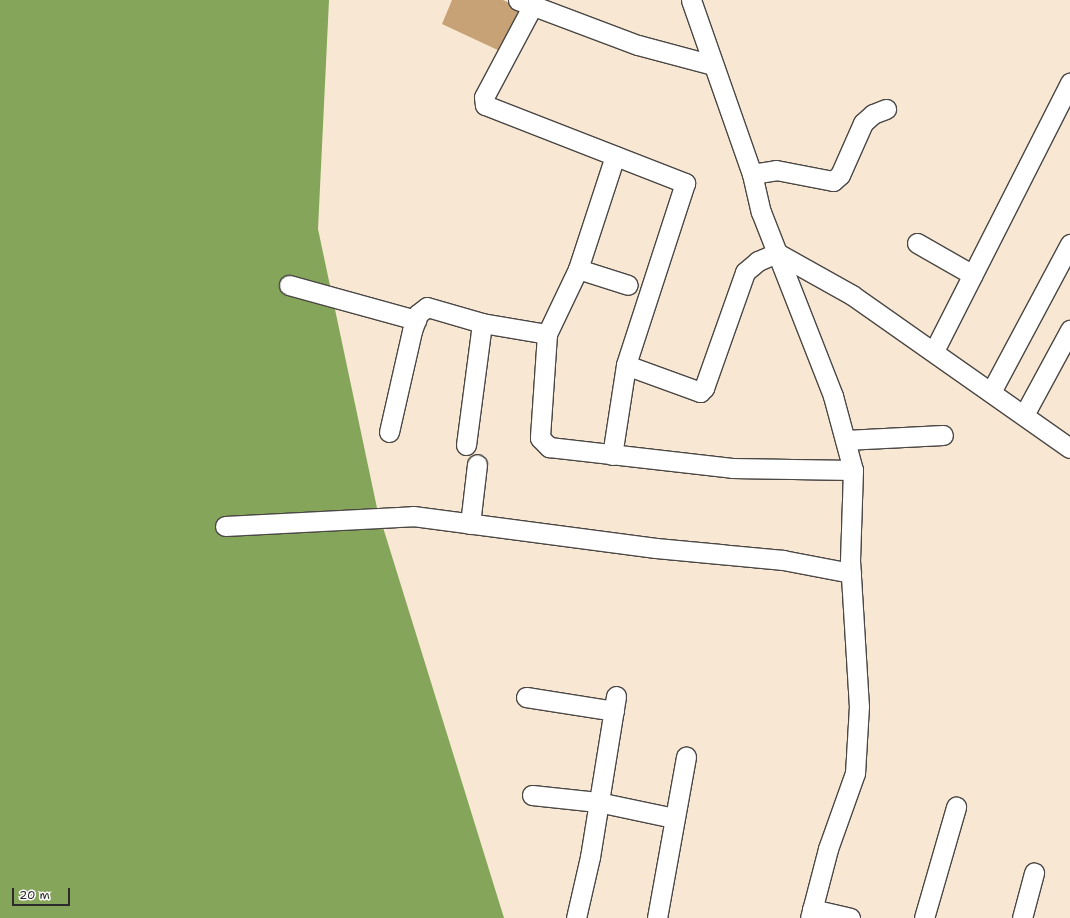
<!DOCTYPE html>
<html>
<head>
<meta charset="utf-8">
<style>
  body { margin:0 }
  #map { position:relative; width:1070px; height:918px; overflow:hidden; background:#f7e7d3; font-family:"Shantell Sans",sans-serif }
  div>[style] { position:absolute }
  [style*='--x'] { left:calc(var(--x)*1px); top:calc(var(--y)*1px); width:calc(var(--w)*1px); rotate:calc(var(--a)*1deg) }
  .forest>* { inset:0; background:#84a55a }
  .building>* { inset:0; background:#c6a276 }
  .roads { filter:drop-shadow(1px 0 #4a4744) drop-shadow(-1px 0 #4a4744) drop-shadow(0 1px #4a4744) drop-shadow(0 -1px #4a4744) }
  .minor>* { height:19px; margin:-9.5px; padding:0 9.5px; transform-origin:9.5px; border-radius:9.5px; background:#fff }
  span { translate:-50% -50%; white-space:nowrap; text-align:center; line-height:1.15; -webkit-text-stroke:3.5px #fff; paint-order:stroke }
  .scale { position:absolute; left:12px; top:888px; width:58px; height:18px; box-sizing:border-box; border:2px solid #2b2b2b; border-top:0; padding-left:5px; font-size:12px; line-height:14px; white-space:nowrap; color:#2b2b2b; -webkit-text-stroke:3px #fff; paint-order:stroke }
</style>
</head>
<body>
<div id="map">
  <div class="forest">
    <div style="clip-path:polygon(0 0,329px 0,318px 229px,377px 508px,504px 918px,0 918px)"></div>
  </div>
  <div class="building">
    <div style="clip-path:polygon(452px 0,503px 0,523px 9px,502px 52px,442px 24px)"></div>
  </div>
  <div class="roads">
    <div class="minor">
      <div style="--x:518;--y:0;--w:128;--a:20.6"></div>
      <div style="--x:638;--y:45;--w:78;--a:14.9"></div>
      <div style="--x:691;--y:0;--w:184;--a:70.7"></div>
      <div style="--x:752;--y:174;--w:39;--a:77"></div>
      <div style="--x:761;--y:212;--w:198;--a:68.6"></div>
      <div style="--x:833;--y:396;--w:77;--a:74.9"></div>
      <div style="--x:853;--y:470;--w:90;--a:91.9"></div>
      <div style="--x:850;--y:560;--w:146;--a:86.5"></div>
      <div style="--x:859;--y:706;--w:67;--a:93.4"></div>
      <div style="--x:855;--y:773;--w:81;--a:109.6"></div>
      <div style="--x:828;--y:849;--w:71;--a:104.6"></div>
      <div style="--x:533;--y:5;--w:104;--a:118"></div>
      <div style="--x:484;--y:97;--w:8;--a:83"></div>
      <div style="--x:485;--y:105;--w:215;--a:21.3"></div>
      <div style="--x:685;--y:183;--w:191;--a:108"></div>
      <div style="--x:626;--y:365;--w:91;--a:98.8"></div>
      <div style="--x:752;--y:174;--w:24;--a:-9"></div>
      <div style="--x:776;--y:170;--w:58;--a:10.9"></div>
      <div style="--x:833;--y:181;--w:9;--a:-41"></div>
      <div style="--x:840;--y:175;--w:57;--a:-66.1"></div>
      <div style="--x:863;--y:123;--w:13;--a:-42"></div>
      <div style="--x:873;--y:114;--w:14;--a:-21"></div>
      <div style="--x:917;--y:243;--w:64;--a:29.7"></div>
      <div style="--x:578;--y:269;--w:52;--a:17.7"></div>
      <div style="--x:289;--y:285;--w:132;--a:15.4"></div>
      <div style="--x:547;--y:334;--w:72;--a:-64.5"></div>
      <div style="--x:578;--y:269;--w:119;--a:-71.9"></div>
      <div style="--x:934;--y:351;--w:301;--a:-63.1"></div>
      <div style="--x:626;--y:365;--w:79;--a:20"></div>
      <div style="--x:700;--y:392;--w:6;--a:-45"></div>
      <div style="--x:704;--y:388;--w:123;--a:-70.5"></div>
      <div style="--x:745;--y:272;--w:17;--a:-40"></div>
      <div style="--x:758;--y:261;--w:21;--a:-23"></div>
      <div style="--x:777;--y:253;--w:86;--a:29.2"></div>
      <div style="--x:852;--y:295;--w:266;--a:35.1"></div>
      <div style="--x:991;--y:392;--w:168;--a:-61.9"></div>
      <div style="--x:1024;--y:415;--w:97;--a:-61.6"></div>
      <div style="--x:389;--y:432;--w:104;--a:-77.2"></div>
      <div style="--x:412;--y:331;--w:18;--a:-71"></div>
      <div style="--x:418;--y:314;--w:11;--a:-38"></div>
      <div style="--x:427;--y:307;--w:57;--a:16.2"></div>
      <div style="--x:482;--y:323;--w:66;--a:9.6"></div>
      <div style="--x:547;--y:334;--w:104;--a:93.9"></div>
      <div style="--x:540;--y:438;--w:13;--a:45"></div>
      <div style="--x:549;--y:447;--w:184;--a:6.5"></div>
      <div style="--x:732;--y:468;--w:121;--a:0.9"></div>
      <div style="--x:845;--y:440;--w:98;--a:-2.9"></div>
      <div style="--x:466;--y:445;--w:123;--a:-82.5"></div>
      <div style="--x:470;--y:524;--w:60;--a:-83.3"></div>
      <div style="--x:225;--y:526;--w:188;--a:-3"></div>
      <div style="--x:413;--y:516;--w:245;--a:7.5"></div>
      <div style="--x:656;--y:548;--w:128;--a:5.4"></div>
      <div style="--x:783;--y:560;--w:69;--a:10.8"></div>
      <div style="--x:526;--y:697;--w:89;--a:9"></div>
      <div style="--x:532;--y:795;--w:66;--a:6.1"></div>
      <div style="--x:598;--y:802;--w:78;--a:11.9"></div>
      <div style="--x:812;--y:909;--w:39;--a:13"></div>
      <div style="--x:576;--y:918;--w:63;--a:-77.1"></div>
      <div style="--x:590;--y:857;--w:163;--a:-80.8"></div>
      <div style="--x:657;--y:918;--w:164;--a:-79.8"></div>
      <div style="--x:924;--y:918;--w:116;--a:-73.9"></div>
      <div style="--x:1022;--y:918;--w:47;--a:-75.1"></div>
    </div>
  </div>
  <div class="scale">20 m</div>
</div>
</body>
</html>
